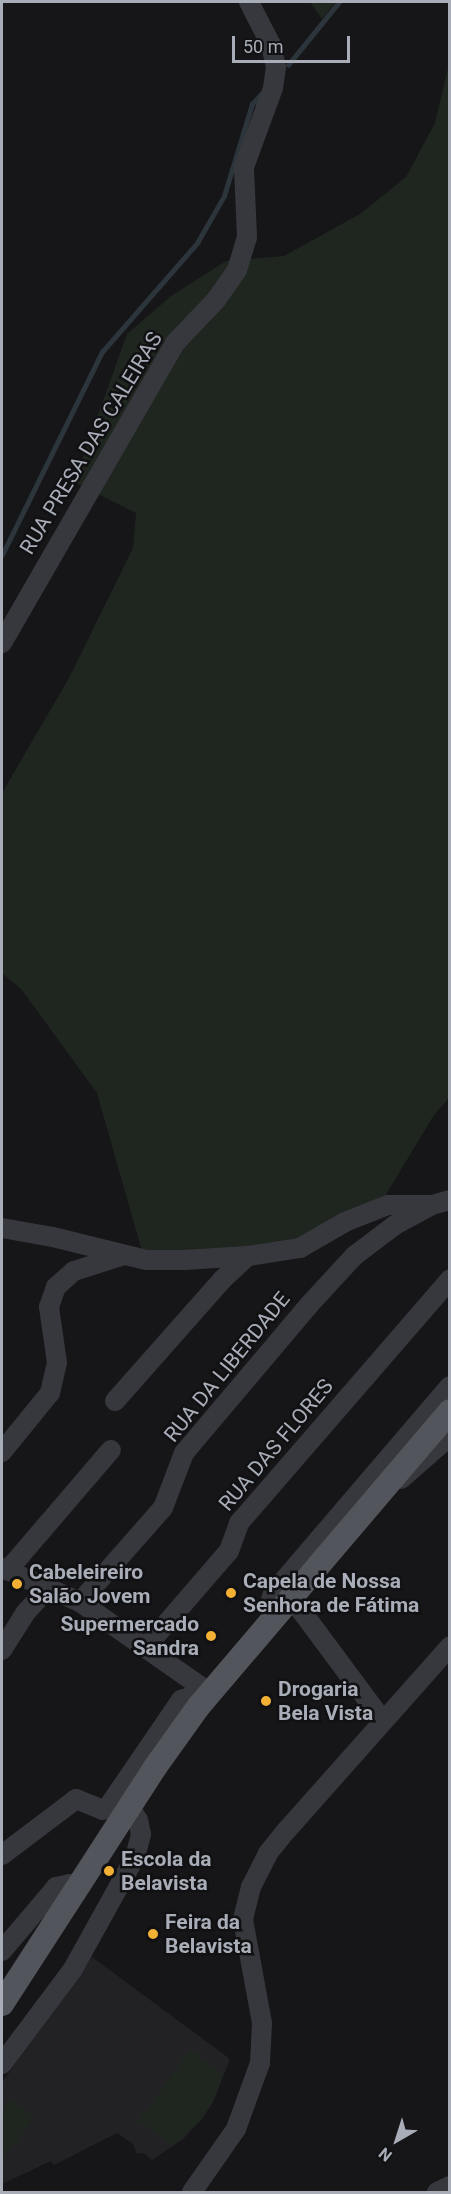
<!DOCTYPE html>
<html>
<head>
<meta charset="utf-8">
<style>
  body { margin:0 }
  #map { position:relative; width:451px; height:2194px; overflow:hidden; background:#161618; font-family:Roboto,sans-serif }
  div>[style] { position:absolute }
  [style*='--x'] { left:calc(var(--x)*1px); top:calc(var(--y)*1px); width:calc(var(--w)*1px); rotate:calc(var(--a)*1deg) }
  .built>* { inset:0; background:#222225 }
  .green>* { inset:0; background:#1e261f }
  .stream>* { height:4.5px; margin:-2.25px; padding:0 2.25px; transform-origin:2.25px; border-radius:2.25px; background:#2c353c }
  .minor>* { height:20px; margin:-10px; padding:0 10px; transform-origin:10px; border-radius:10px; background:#37383d }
  .major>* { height:24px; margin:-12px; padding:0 12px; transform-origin:12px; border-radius:12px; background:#53555c }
  .dots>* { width:16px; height:16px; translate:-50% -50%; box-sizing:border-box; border:3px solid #111113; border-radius:50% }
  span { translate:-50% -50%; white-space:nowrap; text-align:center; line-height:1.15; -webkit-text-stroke:5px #111113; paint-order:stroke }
  .street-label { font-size:21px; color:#a8adb8 }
  .poi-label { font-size:21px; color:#a8adb8; font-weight:700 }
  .left { translate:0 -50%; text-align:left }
  .right { translate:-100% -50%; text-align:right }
  .frame { position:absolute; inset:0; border:3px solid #a8adb8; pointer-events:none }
  .north { position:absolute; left:367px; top:2110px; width:60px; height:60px; -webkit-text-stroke:4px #111113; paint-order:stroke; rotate:219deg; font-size:16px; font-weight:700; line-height:24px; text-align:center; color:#a8adb8 }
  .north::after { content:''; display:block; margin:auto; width:21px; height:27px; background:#a8adb8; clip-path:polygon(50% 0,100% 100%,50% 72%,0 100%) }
  .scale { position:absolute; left:232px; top:36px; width:118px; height:27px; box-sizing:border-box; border:3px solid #a8adb8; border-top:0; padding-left:8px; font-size:18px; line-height:21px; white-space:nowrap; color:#a8adb8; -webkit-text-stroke:4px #111113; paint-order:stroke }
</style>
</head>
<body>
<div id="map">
  <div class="built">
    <div style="clip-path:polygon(92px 1957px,230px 2059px,213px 2102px,201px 2120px,183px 2139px,152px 2160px,143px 2153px,137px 2154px,133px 2144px,117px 2133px,54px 2165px,51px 2161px,2px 2184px,2px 2082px)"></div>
  </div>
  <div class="green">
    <div style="clip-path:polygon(310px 2px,336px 2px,322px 19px)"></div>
    <div style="clip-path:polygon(449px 64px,449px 1098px,434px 1115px,382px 1201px,287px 1244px,205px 1253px,142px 1251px,97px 1093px,22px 990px,2px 973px,2px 793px,69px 678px,133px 548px,136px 513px,74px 482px,127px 334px,171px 296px,226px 261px,284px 256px,360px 214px,406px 177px,435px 123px)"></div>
    <div style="clip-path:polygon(190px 2050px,224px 2074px,213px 2102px,201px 2120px,173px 2146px,139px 2121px)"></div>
    <div style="clip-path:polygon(10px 2100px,34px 2117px,3px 2160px,2px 2112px)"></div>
  </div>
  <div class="stream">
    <div style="--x:288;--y:65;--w:81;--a:-51"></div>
    <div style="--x:2;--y:555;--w:226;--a:-63.8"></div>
    <div style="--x:102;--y:352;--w:145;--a:-48.9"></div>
    <div style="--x:197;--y:243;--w:54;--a:-60.1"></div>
    <div style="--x:224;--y:196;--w:96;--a:-73.1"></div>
    <div style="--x:252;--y:104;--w:13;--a:-48"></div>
  </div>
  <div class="minor">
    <div style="--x:2;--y:643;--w:346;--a:-60"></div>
    <div style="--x:175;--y:343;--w:59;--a:-46.4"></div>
    <div style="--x:216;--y:300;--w:37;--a:-55"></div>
    <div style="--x:237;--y:270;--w:34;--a:-73"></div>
    <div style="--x:247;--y:237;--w:70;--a:-92.5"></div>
    <div style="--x:244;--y:167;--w:84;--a:-69.8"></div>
    <div style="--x:273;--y:88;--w:21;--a:-82"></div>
    <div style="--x:276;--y:67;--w:23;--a:-103"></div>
    <div style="--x:271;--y:45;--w:48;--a:-117.1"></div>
    <div style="--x:2;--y:1228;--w:52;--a:10"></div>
    <div style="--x:53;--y:1237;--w:96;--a:13.9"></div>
    <div style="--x:146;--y:1260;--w:38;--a:0"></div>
    <div style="--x:184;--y:1260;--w:64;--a:-3.6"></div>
    <div style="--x:248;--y:1256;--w:53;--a:-8.7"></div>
    <div style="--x:300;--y:1248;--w:52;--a:-30"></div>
    <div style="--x:345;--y:1222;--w:46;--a:-21.6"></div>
    <div style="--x:388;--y:1205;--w:43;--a:0"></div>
    <div style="--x:115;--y:1401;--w:162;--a:-48.5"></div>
    <div style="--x:222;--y:1280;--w:35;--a:-43"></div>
    <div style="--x:2;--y:1452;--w:76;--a:-50.9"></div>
    <div style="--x:50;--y:1393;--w:31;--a:-77"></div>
    <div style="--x:57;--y:1363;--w:57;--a:-98.1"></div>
    <div style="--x:49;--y:1307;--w:21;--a:-71"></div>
    <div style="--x:56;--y:1287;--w:24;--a:-42"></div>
    <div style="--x:74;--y:1271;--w:52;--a:-17.7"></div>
    <div style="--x:401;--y:1479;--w:65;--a:-41.3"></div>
    <div style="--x:2;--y:1568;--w:85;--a:23.6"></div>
    <div style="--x:80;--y:1602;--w:159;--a:35"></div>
    <div style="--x:8;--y:1570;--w:158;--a:-49.4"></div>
    <div style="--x:291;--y:1597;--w:154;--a:53.4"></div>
    <div style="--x:80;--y:1602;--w:125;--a:-48.6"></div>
    <div style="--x:163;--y:1508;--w:59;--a:-69.1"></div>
    <div style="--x:184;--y:1453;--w:194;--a:-49.8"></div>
    <div style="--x:309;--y:1305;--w:67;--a:-47.4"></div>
    <div style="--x:354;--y:1256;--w:51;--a:-37.1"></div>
    <div style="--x:395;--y:1225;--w:42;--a:-28.4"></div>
    <div style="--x:432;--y:1205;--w:19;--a:-16"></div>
    <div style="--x:277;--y:1613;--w:14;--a:-115"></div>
    <div style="--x:271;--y:1600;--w:7;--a:-74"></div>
    <div style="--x:273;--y:1593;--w:272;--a:-49.5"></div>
    <div style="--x:146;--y:1647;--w:127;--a:-49.2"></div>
    <div style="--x:229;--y:1551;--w:30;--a:-70"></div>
    <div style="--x:239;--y:1523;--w:323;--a:-49.1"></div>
    <div style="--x:2;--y:1650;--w:45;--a:-57.7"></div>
    <div style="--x:26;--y:1612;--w:33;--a:-47"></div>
    <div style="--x:2;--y:1855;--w:93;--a:-37.1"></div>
    <div style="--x:76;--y:1799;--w:29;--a:22"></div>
    <div style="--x:103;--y:1810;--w:6;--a:-31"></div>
    <div style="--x:108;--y:1807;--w:130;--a:-55.7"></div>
    <div style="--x:181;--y:1700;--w:6;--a:-18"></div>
    <div style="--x:187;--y:1698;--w:14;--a:34"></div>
    <div style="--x:2;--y:1951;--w:84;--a:-49.8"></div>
    <div style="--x:56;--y:1887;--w:14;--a:-12"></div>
    <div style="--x:70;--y:1884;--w:11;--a:5"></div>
    <div style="--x:2;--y:2064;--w:119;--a:-53.2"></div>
    <div style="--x:73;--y:1969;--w:128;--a:-61"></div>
    <div style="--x:135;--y:1857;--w:24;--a:-75"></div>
    <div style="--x:141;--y:1834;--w:14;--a:-102"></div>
    <div style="--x:138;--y:1820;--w:14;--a:-124"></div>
    <div style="--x:192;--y:2192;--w:77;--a:-55.1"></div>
    <div style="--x:236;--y:2129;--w:70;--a:-70"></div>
    <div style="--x:260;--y:2063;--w:40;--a:-87.1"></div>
    <div style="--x:262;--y:2023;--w:106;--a:-100.4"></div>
    <div style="--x:243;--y:1919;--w:33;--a:-76"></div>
    <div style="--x:251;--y:1887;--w:38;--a:-63"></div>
    <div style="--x:268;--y:1853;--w:28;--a:-51"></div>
    <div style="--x:286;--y:1831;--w:247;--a:-48.4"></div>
    <div style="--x:437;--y:2192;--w:14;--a:-25"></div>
  </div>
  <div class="major">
    <div style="--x:2;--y:2004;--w:283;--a:-57.1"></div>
    <div style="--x:156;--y:1766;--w:74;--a:-54.4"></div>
    <div style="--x:199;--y:1706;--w:387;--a:-49.6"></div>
  </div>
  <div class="dots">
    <div style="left:17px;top:1584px;background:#f2b134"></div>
    <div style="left:231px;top:1593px;background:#f2b134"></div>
    <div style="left:211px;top:1636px;background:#f2b134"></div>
    <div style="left:266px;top:1701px;background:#f2b134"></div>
    <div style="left:109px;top:1871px;background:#f2b134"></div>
    <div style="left:153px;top:1934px;background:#f2b134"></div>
  </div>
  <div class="street-label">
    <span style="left:91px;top:443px;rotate:-59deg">RUA PRESA DAS CALEIRAS</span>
    <span style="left:227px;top:1367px;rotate:-51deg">RUA DA LIBERDADE</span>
    <span style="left:276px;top:1445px;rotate:-50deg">RUA DAS FLORES</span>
  </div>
  <div class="poi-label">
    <span class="left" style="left:29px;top:1584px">Cabeleireiro<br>Salão Jovem</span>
    <span class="left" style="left:243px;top:1593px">Capela de Nossa<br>Senhora de Fátima</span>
    <span class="right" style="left:199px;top:1636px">Supermercado<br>Sandra</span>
    <span class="left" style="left:278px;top:1701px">Drogaria<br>Bela Vista</span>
    <span class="left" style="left:121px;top:1871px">Escola da<br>Belavista</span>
    <span class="left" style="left:165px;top:1934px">Feira da<br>Belavista</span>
  </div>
  <div class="frame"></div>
  <div class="north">N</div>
  <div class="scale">50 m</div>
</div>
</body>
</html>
